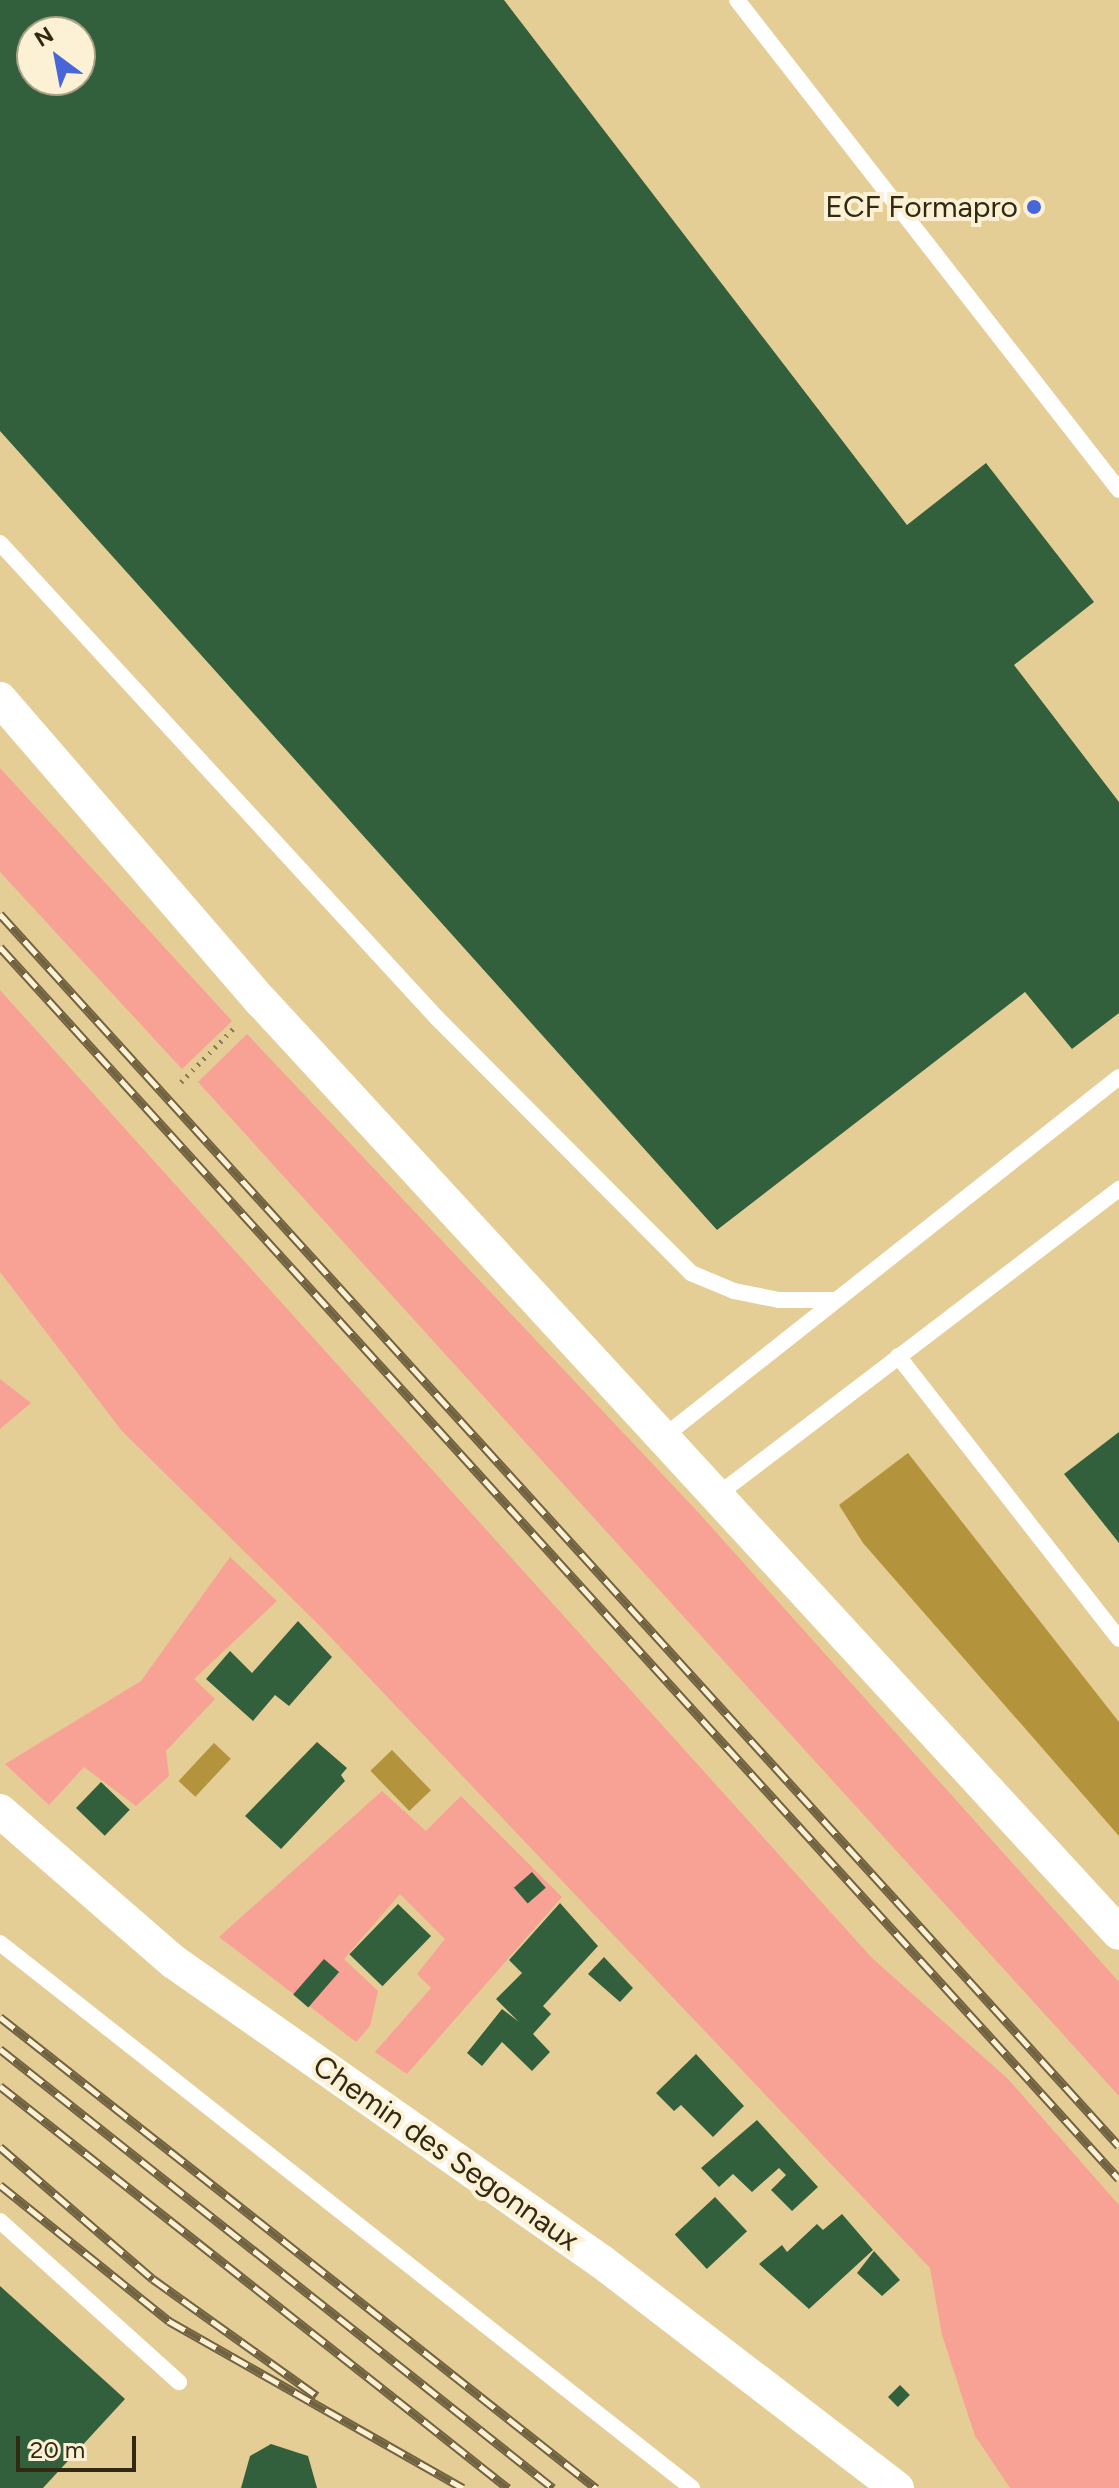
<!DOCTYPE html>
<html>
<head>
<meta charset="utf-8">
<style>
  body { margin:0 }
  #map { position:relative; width:1119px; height:2488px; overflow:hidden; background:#e5ce96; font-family:Figtree,sans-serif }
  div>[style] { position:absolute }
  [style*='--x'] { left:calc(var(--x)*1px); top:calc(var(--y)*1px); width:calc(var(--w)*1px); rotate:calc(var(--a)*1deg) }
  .green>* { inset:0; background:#f8a195 }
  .water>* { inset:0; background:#b3933b; transform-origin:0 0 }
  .building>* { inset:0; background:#33603c; transform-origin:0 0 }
  .path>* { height:5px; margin-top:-2.5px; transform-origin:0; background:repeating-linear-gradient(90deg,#8c7c55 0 2px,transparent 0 8px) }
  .lane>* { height:16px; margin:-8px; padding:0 8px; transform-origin:8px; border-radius:8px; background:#fff }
  .street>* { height:34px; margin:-17px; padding:0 17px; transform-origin:17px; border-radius:17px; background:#fff }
  .rail>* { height:9px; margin-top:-4.5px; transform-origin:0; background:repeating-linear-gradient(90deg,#fcf1d5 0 18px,#716341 0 36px); box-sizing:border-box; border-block:2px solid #716341 }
  .dots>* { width:22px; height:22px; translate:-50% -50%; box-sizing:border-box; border:4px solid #fcf1d5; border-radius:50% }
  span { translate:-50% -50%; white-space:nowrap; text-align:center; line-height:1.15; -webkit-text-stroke:8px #fcf1d5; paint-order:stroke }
  .poi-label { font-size:30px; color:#322913 }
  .right { translate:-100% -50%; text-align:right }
  .street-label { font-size:30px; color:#322913 }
  .north { position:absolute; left:16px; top:16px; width:80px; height:80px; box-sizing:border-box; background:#fcf1d5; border:2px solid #aba187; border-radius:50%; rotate:328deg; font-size:22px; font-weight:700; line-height:32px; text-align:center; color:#322913 }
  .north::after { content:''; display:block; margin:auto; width:28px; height:36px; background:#4766d9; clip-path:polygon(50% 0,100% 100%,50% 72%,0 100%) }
  .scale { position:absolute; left:16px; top:2436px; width:120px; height:36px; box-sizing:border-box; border:4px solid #322913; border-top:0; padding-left:10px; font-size:24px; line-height:28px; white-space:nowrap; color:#322913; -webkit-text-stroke:6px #fcf1d5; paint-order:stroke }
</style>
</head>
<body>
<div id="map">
  <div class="green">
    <div style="clip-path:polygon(0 768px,232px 1021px,182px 1069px,0 872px)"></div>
    <div style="clip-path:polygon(0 990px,872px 1958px,1008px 2079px,1119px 2205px,1119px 2488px,1010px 2488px,975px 2436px,942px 2335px,930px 2268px,318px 1624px,122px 1431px,0 1272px)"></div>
    <div style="clip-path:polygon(247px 1034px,697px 1511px,1119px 1982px,1119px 2096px,198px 1082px)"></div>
    <div style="clip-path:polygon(0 1379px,31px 1403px,0 1429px)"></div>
    <div style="clip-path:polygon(230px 1557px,277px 1601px,194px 1679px,215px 1699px,166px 1751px,169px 1776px,136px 1806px,84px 1767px,49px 1805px,5px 1764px,141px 1681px)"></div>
    <div style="clip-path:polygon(382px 1791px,426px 1831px,461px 1796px,562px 1897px,407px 2074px,375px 2052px,431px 1988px,417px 1974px,445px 1939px,400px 1894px,344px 1959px,378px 1991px,370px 2026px,356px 2042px,219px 1937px)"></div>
  </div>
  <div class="water">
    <div style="clip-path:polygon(908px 1453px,1119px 1722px,1119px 1836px,863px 1543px,839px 1505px)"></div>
    <div style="left:214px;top:1743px;width:23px;height:52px;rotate:43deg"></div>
    <div style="left:392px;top:1750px;width:56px;height:30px;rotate:46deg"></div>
  </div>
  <div class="building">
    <div style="clip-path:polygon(evenodd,0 0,504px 0,907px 525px,986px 463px,1094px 602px,1014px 665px,1119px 802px,1119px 1013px,1072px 1049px,1025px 992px,717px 1230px,0 431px,0 0,32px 32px,80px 32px,80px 80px,32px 80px,32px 32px)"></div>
    <div style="clip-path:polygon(1119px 1432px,1119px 1543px,1064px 1474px)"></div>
    <div style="clip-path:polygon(298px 1621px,332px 1657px,289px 1706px,275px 1695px,253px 1721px,206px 1679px,230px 1651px,252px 1673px)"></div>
    <div style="clip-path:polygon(317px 1742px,347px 1768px,341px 1775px,345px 1781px,281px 1849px,245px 1816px)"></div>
    <div style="left:101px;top:1782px;width:40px;height:36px;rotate:44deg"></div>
    <div style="left:532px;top:1872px;width:21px;height:24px;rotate:49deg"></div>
    <div style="clip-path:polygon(560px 1903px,598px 1946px,543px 2006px,551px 2014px,533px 2034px,550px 2052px,532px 2071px,502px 2042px,482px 2066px,467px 2053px,502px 2009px,519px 2022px,496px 1999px,522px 1973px,509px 1960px)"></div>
    <div style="left:398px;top:1904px;width:46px;height:70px;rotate:44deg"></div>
    <div style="clip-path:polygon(604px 1957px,633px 1988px,620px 2002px,588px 1974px)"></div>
    <div style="left:324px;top:1959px;width:20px;height:47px;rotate:41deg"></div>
    <div style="clip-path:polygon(696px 2054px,744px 2106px,713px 2137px,681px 2105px,674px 2111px,656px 2093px)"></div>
    <div style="clip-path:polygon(757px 2120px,818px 2187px,792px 2211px,771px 2190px,786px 2175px,779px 2168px,752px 2192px,733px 2174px,719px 2187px,701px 2168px)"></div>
    <div style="left:715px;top:2197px;width:47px;height:55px;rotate:47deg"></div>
    <div style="clip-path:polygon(842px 2214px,873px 2250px,809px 2309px,759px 2264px,782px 2245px,787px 2252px,817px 2224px,823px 2230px)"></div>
    <div style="clip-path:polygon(874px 2251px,900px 2280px,882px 2296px,857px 2273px)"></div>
    <div style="clip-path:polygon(0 2286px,125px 2399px,43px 2488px,0 2488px)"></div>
    <div style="left:900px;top:2385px;width:14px;height:17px;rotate:45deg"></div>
    <div style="clip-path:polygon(271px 2444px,308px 2456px,317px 2488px,241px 2488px,250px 2456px)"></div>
  </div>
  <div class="path">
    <div style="--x:181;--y:1082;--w:78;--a:-45.5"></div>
  </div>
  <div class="lane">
    <div style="--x:737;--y:0;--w:621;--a:52.06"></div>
    <div style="--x:0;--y:543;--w:645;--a:47.39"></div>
    <div style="--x:437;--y:1018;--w:360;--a:45.1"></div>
    <div style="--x:691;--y:1273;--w:47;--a:22.7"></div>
    <div style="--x:734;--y:1291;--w:46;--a:11.3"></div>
    <div style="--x:779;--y:1300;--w:53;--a:0"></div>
    <div style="--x:898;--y:1356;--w:359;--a:52"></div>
    <div style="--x:662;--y:1438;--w:582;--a:-38.31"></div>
    <div style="--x:716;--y:1496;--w:507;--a:-37.3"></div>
    <div style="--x:0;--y:1943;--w:881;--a:38.22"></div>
    <div style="--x:0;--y:2221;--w:241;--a:42"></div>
  </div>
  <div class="street">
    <div style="--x:0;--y:699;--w:401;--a:49.2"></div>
    <div style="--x:262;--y:1002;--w:1265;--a:47.37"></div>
    <div style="--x:0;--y:1811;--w:230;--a:41"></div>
    <div style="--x:174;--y:1962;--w:523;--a:35.03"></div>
    <div style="--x:602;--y:2262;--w:372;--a:37.5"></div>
  </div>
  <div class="rail">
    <div style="--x:0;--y:914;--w:1664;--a:47.75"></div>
    <div style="--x:0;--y:947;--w:1664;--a:47.75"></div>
    <div style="--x:0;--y:2017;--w:760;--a:38.32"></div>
    <div style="--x:0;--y:2049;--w:706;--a:38.44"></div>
    <div style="--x:0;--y:2086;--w:648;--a:38.36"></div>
    <div style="--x:0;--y:2147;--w:202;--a:40.8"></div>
    <div style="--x:153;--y:2279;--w:201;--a:35.5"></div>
    <div style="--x:0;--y:2185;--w:217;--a:38.8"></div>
    <div style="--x:169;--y:2321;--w:338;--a:29.6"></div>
  </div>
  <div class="dots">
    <div style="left:1034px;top:207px;background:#4766d9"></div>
  </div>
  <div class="poi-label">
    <span class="right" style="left:1018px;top:207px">ECF Formapro</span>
  </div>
  <div class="street-label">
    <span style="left:446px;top:2153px;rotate:35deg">Chemin des Segonnaux</span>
  </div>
  <div class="north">N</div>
  <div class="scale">20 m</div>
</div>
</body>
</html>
